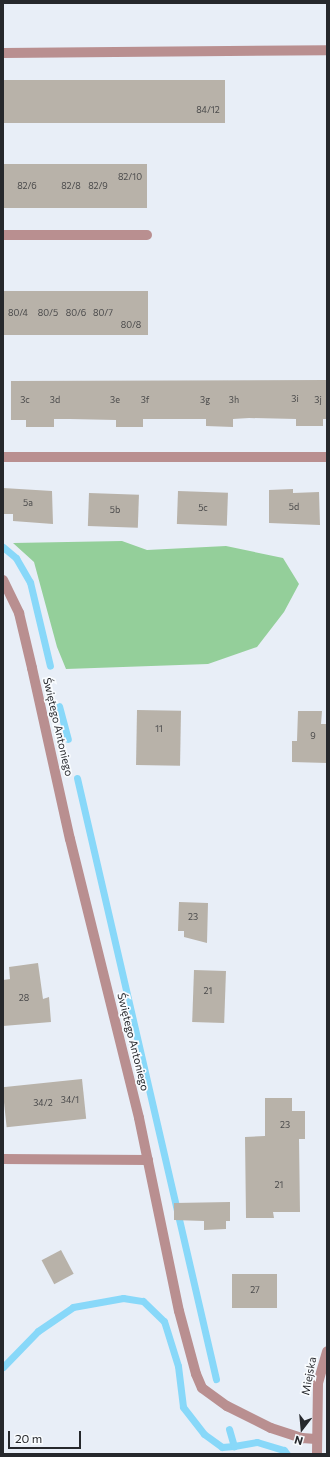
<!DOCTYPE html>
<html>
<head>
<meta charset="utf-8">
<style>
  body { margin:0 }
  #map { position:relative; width:330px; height:1457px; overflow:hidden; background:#e8eef7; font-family:Commissioner,sans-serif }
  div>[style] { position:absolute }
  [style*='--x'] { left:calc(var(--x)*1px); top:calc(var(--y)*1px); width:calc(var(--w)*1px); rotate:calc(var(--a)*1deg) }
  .green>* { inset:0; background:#94cf9a }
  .stream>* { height:7px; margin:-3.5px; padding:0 3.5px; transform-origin:3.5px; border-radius:3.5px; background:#88d8f9 }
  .building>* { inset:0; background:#b8b2a9; transform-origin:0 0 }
  .lane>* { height:10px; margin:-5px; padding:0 5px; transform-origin:5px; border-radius:5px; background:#b98f90 }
  .street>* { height:10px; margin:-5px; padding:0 5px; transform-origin:5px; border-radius:5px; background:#b98f90 }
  span { translate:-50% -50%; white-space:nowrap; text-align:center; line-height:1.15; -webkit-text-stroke:3.5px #f8fbfe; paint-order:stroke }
  .number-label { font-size:9px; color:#4a4a4b }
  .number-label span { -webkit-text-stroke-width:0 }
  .street-label { font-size:11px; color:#26282c }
  .frame { position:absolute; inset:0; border:4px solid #26282c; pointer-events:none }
  .north { position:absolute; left:282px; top:1409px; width:40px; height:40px; -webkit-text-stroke:3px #f8fbfe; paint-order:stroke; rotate:196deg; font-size:11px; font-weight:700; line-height:16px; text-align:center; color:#26282c }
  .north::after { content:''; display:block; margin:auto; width:14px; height:18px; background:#26282c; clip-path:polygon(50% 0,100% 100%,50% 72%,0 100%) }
  .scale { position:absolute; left:8px; top:1431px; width:73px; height:18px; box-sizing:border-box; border:2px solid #26282c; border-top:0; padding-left:5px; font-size:12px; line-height:14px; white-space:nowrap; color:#26282c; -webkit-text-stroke:3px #f8fbfe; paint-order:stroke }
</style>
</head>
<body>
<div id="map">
  <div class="green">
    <div style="clip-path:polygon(122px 541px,147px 550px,226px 546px,283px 558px,299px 584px,284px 612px,257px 647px,208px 664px,66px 669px,57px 647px,34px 562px,13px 543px)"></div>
  </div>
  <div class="stream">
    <div style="--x:3;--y:547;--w:17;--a:40"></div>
    <div style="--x:16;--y:558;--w:28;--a:60"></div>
    <div style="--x:30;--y:582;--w:86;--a:76.6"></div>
    <div style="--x:59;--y:706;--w:34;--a:75"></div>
    <div style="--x:77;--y:778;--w:617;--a:76.98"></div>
    <div style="--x:3;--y:1367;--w:50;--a:-45.8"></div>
    <div style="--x:38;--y:1331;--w:42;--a:-34.4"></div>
    <div style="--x:73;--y:1307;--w:51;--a:-10.2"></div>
    <div style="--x:123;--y:1298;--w:20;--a:9"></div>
    <div style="--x:143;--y:1301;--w:29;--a:44"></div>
    <div style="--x:164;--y:1321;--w:47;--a:72.7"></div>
    <div style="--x:178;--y:1366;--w:41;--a:83"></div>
    <div style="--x:183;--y:1407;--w:34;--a:52"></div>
    <div style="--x:204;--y:1434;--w:22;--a:36"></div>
    <div style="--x:222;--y:1447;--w:12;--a:-5"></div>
    <div style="--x:229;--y:1429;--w:18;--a:74"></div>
    <div style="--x:234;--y:1446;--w:23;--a:-10"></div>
    <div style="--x:257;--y:1442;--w:28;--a:17"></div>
    <div style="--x:284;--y:1450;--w:5;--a:53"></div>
  </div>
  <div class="building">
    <div style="left:3px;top:80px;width:222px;height:43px"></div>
    <div style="left:3px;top:164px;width:144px;height:44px"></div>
    <div style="left:3px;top:291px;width:145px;height:44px"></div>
    <div style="clip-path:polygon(327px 380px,327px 419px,323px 419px,323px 426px,296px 426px,296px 419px,249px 418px,233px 419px,233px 427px,206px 426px,206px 419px,143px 419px,143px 427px,116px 427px,116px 420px,70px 419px,54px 419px,54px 427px,26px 427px,26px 420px,11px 420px,11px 381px)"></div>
    <div style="clip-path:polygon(3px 488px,52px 491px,53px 524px,13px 521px,13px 514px,3px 514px)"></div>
    <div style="clip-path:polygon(293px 489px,293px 493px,319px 492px,320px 525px,269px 523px,269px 490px)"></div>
    <div style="left:178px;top:491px;width:50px;height:33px;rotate:2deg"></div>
    <div style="left:89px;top:493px;width:50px;height:33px;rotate:2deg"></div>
    <div style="left:137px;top:710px;width:44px;height:55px;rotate:1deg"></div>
    <div style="clip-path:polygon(298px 711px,322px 711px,321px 724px,327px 724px,327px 763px,292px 762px,292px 741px,297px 741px)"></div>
    <div style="clip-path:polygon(179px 902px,208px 903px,207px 943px,184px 937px,184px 931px,178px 931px)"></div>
    <div style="clip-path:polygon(38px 963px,43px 999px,49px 997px,51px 1022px,3px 1026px,3px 980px,10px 979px,9px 967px)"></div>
    <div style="left:194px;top:970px;width:32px;height:52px;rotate:2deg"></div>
    <div style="left:82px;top:1079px;width:40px;height:80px;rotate:84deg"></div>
    <div style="clip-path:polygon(265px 1098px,292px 1098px,292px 1111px,305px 1111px,305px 1139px,299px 1139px,300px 1212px,273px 1212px,274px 1218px,246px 1218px,245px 1137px,265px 1136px)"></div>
    <div style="clip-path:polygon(230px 1202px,230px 1221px,226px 1221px,226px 1229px,204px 1230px,204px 1221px,174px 1220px,174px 1203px)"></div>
    <div style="left:61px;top:1250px;width:27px;height:22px;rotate:62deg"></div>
    <div style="left:232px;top:1274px;width:45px;height:34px"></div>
  </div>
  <div class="lane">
    <div style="--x:3;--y:53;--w:324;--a:-0.5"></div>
    <div style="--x:3;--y:235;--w:144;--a:0"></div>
  </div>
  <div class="street">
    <div style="--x:3;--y:457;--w:324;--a:0"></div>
    <div style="--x:3;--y:580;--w:37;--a:64"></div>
    <div style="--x:19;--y:613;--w:57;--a:76.7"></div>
    <div style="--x:32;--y:668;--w:175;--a:77.5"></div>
    <div style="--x:70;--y:839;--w:287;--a:76.1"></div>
    <div style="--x:139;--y:1118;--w:197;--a:78.3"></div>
    <div style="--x:179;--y:1311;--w:65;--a:74.9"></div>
    <div style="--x:196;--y:1374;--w:15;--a:67"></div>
    <div style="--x:202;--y:1388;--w:31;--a:36"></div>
    <div style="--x:227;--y:1406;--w:49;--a:26.6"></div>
    <div style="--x:271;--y:1428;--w:33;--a:18"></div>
    <div style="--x:302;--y:1438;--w:14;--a:4"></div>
    <div style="--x:3;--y:1159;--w:145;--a:0.4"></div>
    <div style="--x:317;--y:1454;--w:71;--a:-89.2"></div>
    <div style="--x:318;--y:1383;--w:33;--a:-74"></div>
  </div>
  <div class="number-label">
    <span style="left:208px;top:110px">84/12</span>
    <span style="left:130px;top:177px">82/10</span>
    <span style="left:27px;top:186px">82/6</span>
    <span style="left:71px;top:186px">82/8</span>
    <span style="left:98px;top:186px">82/9</span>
    <span style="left:18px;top:313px">80/4</span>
    <span style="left:48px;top:313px">80/5</span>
    <span style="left:76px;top:313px">80/6</span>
    <span style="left:103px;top:313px">80/7</span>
    <span style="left:131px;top:325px">80/8</span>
    <span style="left:295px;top:399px">3i</span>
    <span style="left:25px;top:400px">3c</span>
    <span style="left:55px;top:400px">3d</span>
    <span style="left:115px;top:400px">3e</span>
    <span style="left:145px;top:400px">3f</span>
    <span style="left:205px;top:400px">3g</span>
    <span style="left:234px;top:400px">3h</span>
    <span style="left:318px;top:400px">3j</span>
    <span style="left:28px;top:503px">5a</span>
    <span style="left:294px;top:507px">5d</span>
    <span style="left:203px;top:508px">5c</span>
    <span style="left:115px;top:510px">5b</span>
    <span style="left:159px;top:729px">11</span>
    <span style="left:313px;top:736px">9</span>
    <span style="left:193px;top:917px">23</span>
    <span style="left:208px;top:991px">21</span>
    <span style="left:24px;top:998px">28</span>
    <span style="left:70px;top:1100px">34/1</span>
    <span style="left:43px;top:1103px">34/2</span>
    <span style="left:285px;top:1125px">23</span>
    <span style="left:279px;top:1185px">21</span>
    <span style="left:255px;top:1290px">27</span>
  </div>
  <div class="street-label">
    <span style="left:58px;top:727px;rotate:77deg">Świętego Antoniego</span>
    <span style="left:133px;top:1042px;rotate:76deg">Świętego Antoniego</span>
    <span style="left:309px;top:1376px;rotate:-79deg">Miejska</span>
  </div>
  <div class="frame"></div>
  <div class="north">N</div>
  <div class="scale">20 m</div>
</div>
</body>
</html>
